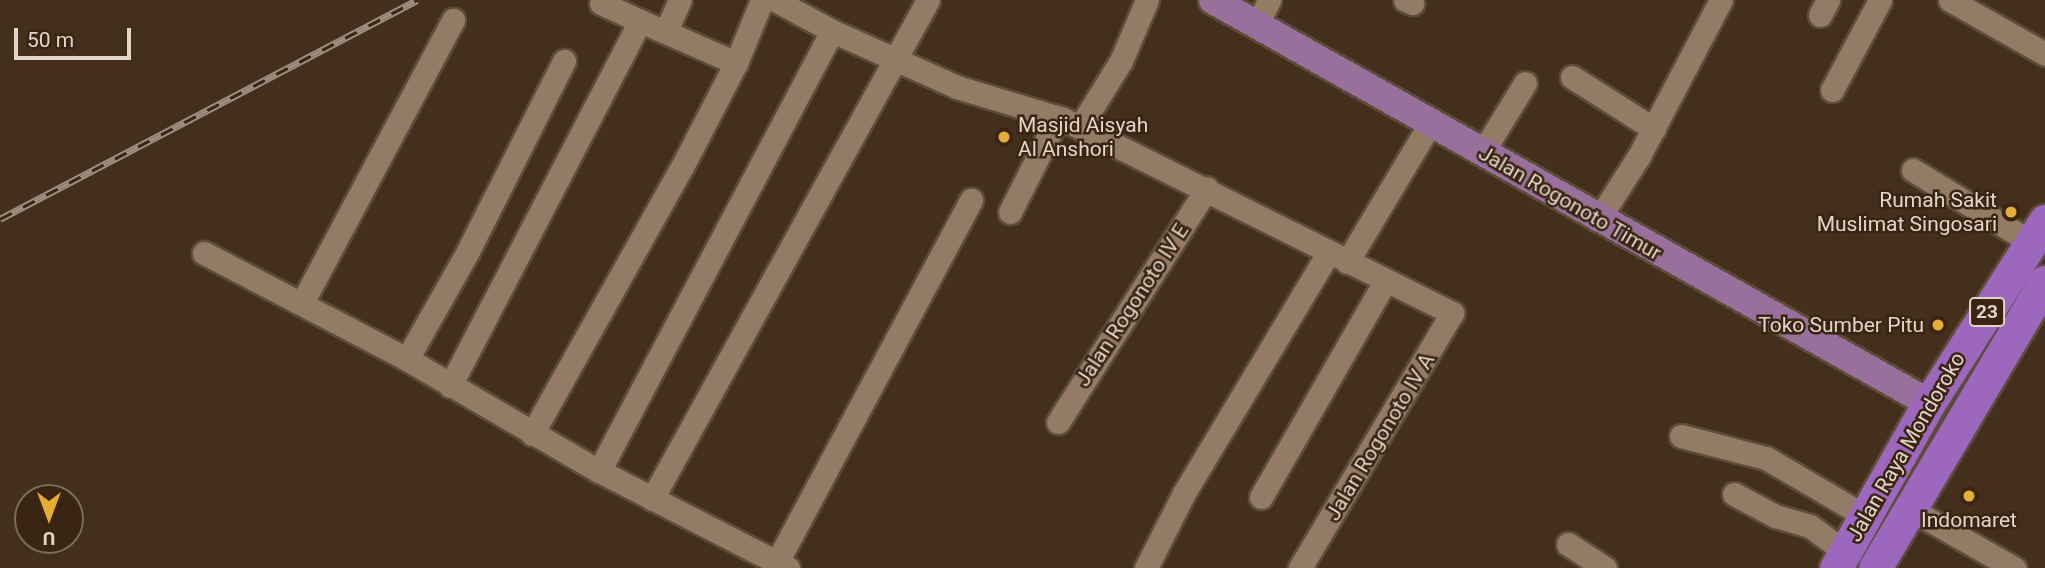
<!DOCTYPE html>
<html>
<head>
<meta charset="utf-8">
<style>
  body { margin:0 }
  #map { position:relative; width:2045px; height:568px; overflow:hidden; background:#442f1c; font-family:Roboto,sans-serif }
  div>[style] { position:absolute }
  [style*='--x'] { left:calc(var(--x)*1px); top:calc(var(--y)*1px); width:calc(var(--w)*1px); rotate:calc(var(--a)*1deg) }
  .roads { filter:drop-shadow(2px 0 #5e4c3b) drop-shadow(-2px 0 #5e4c3b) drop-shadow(0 2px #5e4c3b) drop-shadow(0 -2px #5e4c3b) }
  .minor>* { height:23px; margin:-11.5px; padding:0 11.5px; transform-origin:11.5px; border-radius:11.5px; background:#937b66 }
  .major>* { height:28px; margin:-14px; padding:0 14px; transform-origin:14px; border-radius:14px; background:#996f9b }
  .highway>* { height:33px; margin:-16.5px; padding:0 16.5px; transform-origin:16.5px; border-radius:16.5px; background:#9d67be }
  .rail>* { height:7px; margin-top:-3.5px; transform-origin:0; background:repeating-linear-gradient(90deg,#392512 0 13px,#9f8e80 0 26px); box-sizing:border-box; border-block:2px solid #9f8e80 }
  .dots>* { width:19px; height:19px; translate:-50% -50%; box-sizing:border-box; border:4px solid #392512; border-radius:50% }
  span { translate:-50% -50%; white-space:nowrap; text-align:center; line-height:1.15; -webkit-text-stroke:5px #392512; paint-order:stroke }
  .shield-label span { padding:2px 5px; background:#392512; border:2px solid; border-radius:5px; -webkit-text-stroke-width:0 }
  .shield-label { font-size:19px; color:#e2d4c9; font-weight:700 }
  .poi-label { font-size:21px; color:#e2d4c9 }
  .left { translate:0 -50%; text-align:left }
  .right { translate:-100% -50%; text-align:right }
  .street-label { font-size:21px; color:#e2d4c9 }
  .north { position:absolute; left:14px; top:484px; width:70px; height:70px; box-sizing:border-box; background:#392512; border:2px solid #7d6b5b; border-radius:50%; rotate:180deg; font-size:19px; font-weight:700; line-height:28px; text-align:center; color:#e2d4c9 }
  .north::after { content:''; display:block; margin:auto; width:24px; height:32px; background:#e6ad36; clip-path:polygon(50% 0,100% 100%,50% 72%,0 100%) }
  .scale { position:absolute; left:14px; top:28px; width:117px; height:32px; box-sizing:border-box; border:4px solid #e2d4c9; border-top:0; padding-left:9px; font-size:21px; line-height:24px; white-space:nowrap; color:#e2d4c9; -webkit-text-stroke:5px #392512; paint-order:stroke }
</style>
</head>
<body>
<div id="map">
  <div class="roads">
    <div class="minor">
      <div style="--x:775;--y:0;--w:65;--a:28.5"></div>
      <div style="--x:1405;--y:0;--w:8;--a:23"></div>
      <div style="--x:1950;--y:0;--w:109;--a:29.6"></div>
      <div style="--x:601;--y:3;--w:43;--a:24.8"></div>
      <div style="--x:1820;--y:15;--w:17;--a:-62"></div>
      <div style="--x:1257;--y:24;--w:27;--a:-63"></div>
      <div style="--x:666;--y:31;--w:34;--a:-66"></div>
      <div style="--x:1572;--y:77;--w:97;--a:32.4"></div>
      <div style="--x:1832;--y:90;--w:102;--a:-61.9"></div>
      <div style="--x:1080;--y:127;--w:78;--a:-58.2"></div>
      <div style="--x:1121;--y:61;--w:66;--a:-66.9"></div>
      <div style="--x:1482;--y:153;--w:82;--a:-58.4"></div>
      <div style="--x:1913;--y:170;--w:140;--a:31.5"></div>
      <div style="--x:1010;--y:212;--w:106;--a:-63.2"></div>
      <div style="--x:1598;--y:220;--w:76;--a:-57.4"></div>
      <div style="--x:1639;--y:156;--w:176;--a:-62.3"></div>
      <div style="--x:204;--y:253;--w:229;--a:27.6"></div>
      <div style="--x:407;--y:359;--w:222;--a:30.3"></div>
      <div style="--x:1347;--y:262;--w:161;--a:-59"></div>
      <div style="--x:302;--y:303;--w:321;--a:-61.9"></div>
      <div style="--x:407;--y:359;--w:124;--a:-60.5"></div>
      <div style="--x:468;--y:251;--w:213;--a:-63.2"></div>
      <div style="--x:450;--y:386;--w:411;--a:-62.5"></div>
      <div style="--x:640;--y:21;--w:105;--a:23.6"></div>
      <div style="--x:1058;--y:422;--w:277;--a:-57.5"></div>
      <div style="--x:532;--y:434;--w:306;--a:-60.7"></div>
      <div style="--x:682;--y:167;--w:117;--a:-62.6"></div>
      <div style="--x:736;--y:63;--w:68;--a:-67.6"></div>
      <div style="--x:1681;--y:436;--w:88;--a:14.5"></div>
      <div style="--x:1766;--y:458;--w:115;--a:30.4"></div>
      <div style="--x:1734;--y:494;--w:47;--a:28.2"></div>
      <div style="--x:1775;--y:516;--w:36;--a:16"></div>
      <div style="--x:1810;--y:526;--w:44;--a:36.6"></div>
      <div style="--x:1261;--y:497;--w:249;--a:-60.1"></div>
      <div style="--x:652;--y:499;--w:570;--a:-61.05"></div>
      <div style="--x:1910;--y:509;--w:120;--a:29.6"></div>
      <div style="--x:1568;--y:544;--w:44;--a:33"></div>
      <div style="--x:777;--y:562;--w:411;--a:-61.8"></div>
      <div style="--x:788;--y:568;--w:212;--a:-152.8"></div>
      <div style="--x:599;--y:471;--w:498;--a:-62.1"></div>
      <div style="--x:832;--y:31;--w:137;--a:24.1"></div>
      <div style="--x:957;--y:87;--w:111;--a:16.8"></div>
      <div style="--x:1063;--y:119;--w:435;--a:26.5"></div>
      <div style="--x:1452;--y:313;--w:297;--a:120.8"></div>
      <div style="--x:1146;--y:568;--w:84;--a:-63.1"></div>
      <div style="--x:1184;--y:493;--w:281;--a:-59"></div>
    </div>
    <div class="major">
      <div style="--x:1213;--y:0;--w:822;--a:29.37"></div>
    </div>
    <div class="highway">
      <div style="--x:1836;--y:568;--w:189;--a:-60.6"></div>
      <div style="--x:1929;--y:403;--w:216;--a:-57.5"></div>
      <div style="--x:1875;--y:568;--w:333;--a:-59.3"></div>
    </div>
  </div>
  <div class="rail">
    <div style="--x:0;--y:219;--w:471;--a:-27.7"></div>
  </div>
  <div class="dots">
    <div style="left:1004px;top:137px;background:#e6ad36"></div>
    <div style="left:2011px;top:212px;background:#e6ad36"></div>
    <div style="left:1938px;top:325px;background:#e6ad36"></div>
    <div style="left:1969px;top:496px;background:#e6ad36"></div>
  </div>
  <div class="shield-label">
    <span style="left:1987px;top:312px">23</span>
  </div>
  <div class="poi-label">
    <span class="left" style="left:1018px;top:137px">Masjid Aisyah<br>Al Anshori</span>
    <span class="right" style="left:1997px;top:212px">Rumah Sakit<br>Muslimat Singosari</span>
    <span class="right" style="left:1924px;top:325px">Toko Sumber Pitu</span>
    <span style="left:1969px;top:520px">Indomaret</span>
  </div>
  <div class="street-label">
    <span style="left:1570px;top:203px;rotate:30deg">Jalan Rogonoto Timur</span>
    <span style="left:1132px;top:305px;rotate:-57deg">Jalan Rogonoto IV E</span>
    <span style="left:1380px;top:437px;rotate:-59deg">Jalan Rogonoto IV A</span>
    <span style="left:1906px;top:447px;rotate:-60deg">Jalan Raya Mondoroko</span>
  </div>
  <div class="north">U</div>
  <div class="scale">50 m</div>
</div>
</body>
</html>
